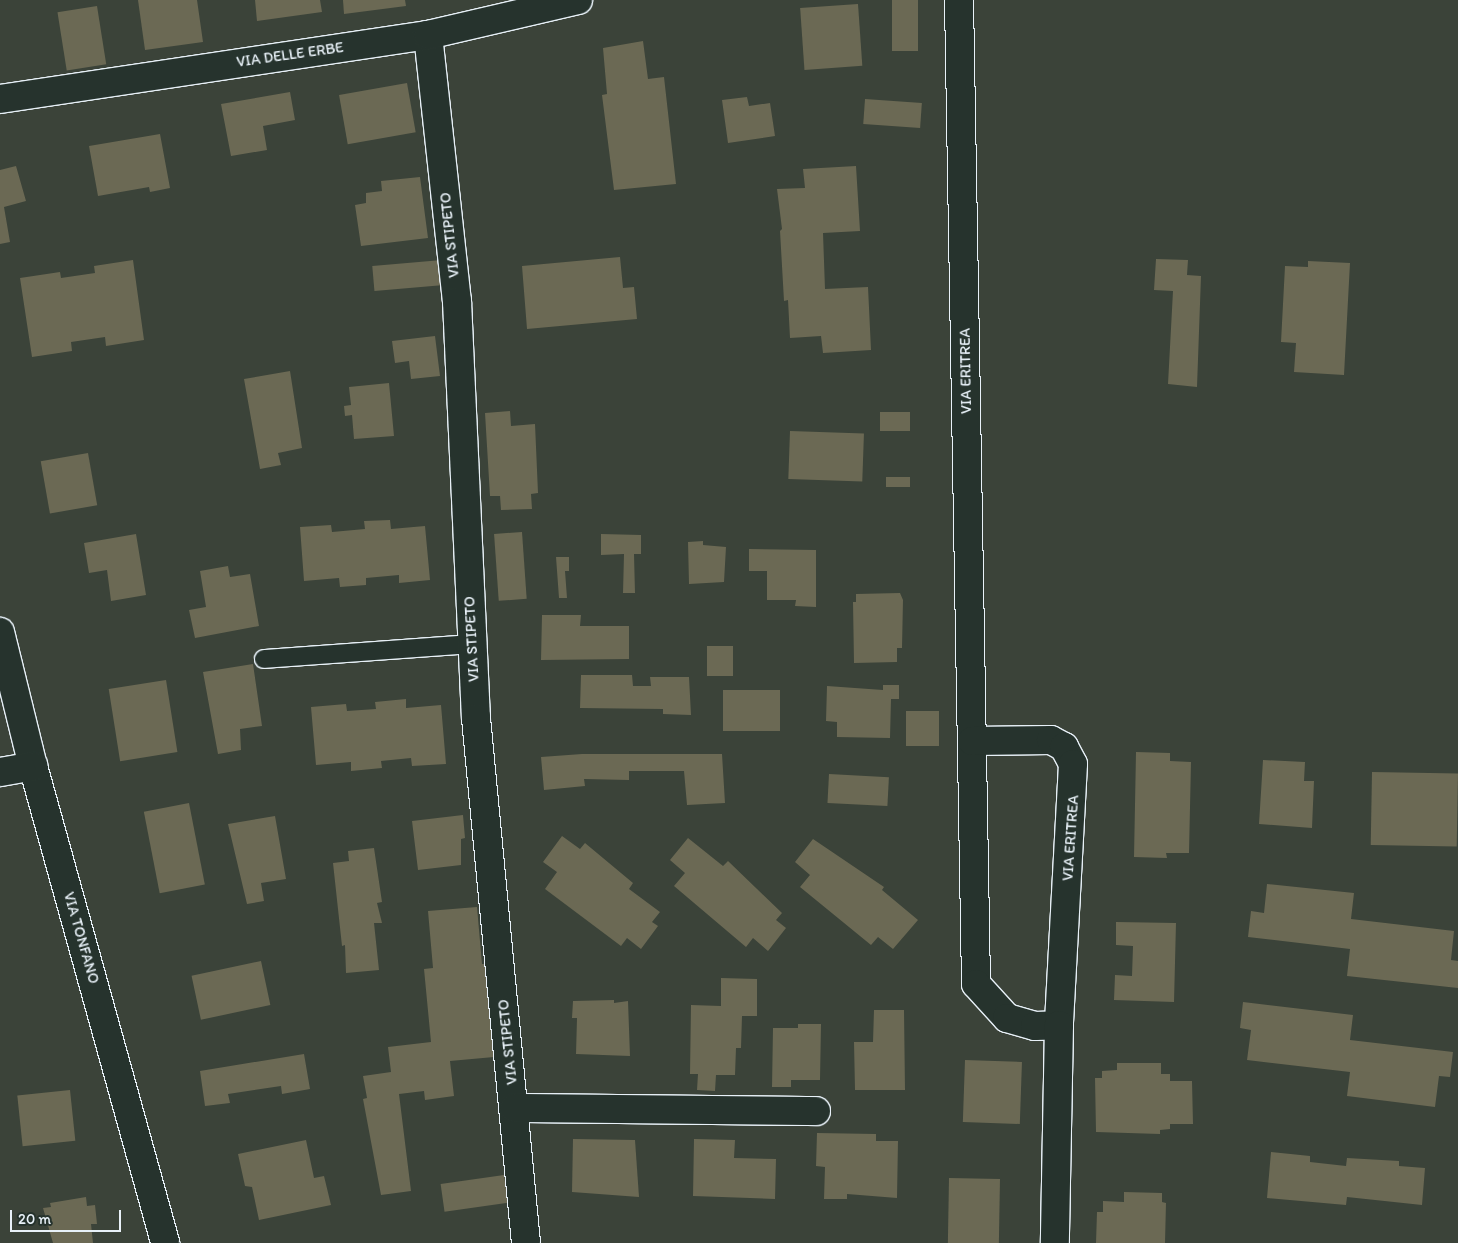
<!DOCTYPE html>
<html>
<head>
<meta charset="utf-8">
<style>
  body { margin:0 }
  #map { position:relative; width:1458px; height:1243px; overflow:hidden; background:#3b4339; font-family:Itim,sans-serif }
  div>[style] { position:absolute }
  [style*='--x'] { left:calc(var(--x)*1px); top:calc(var(--y)*1px); width:calc(var(--w)*1px); rotate:calc(var(--a)*1deg) }
  .building>* { inset:0; background:#6b6954; transform-origin:0 0 }
  .roads { filter:drop-shadow(1px 0 #e8f1f8) drop-shadow(-1px 0 #e8f1f8) drop-shadow(0 1px #e8f1f8) drop-shadow(0 -1px #e8f1f8) }
  .lane>* { height:18px; margin:-9px; padding:0 9px; transform-origin:9px; border-radius:9px; background:#26332d }
  .street>* { height:28px; margin:-14px; padding:0 14px; transform-origin:14px; border-radius:14px; background:#26332d }
  span { translate:-50% -50%; white-space:nowrap; text-align:center; line-height:1.15; -webkit-text-stroke:4px #26332d; paint-order:stroke }
  .street-label { font-size:15px; color:#e8f1f8 }
  .scale { position:absolute; left:10px; top:1210px; width:111px; height:22px; box-sizing:border-box; border:2px solid #e8f1f8; border-top:0; padding-left:6px; font-size:15px; line-height:18px; white-space:nowrap; color:#e8f1f8; -webkit-text-stroke:4px #26332d; paint-order:stroke }
</style>
</head>
<body>
<div id="map">
  <div class="building">
    <div style="clip-path:polygon(138px 0,197px 0,203px 42px,145px 50px)"></div>
    <div style="clip-path:polygon(255px 0,320px 0,322px 12px,257px 21px)"></div>
    <div style="clip-path:polygon(343px 0,405px 0,406px 6px,344px 14px)"></div>
    <div style="left:892px;top:0;width:26px;height:51px"></div>
    <div style="left:858px;top:4px;width:62px;height:58px;rotate:86deg"></div>
    <div style="left:97px;top:6px;width:59px;height:40px;rotate:81deg"></div>
    <div style="clip-path:polygon(643px 41px,648px 79px,664px 77px,676px 184px,614px 190px,602px 95px,607px 94px,603px 48px)"></div>
    <div style="left:407px;top:83px;width:50px;height:69px;rotate:80deg"></div>
    <div style="clip-path:polygon(290px 92px,295px 120px,263px 126px,267px 150px,231px 156px,221px 104px)"></div>
    <div style="clip-path:polygon(747px 97px,749px 106px,770px 103px,775px 136px,728px 143px,722px 100px)"></div>
    <div style="left:865px;top:99px;width:57px;height:25px;rotate:4deg"></div>
    <div style="clip-path:polygon(160px 134px,170px 188px,150px 192px,149px 187px,98px 196px,89px 146px)"></div>
    <div style="clip-path:polygon(16px 166px,26px 201px,4px 207px,10px 242px,0 244px,0 170px)"></div>
    <div style="clip-path:polygon(856px 166px,860px 231px,823px 233px,825px 289px,868px 287px,871px 350px,823px 353px,821px 336px,790px 338px,788px 300px,784px 301px,780px 231px,782px 229px,777px 189px,805px 188px,803px 169px)"></div>
    <div style="clip-path:polygon(420px 177px,428px 238px,361px 246px,355px 205px,366px 203px,366px 193px,382px 191px,381px 181px)"></div>
    <div style="clip-path:polygon(620px 257px,623px 288px,634px 287px,637px 319px,527px 329px,522px 266px)"></div>
    <div style="clip-path:polygon(1156px 259px,1188px 260px,1187px 275px,1201px 276px,1197px 387px,1168px 384px,1173px 291px,1154px 290px)"></div>
    <div style="clip-path:polygon(133px 260px,144px 340px,106px 346px,105px 337px,71px 342px,72px 351px,32px 357px,20px 278px,60px 272px,61px 278px,95px 273px,94px 266px)"></div>
    <div style="left:442px;top:260px;width:25px;height:70px;rotate:85deg"></div>
    <div style="clip-path:polygon(1308px 261px,1350px 263px,1344px 375px,1294px 372px,1296px 343px,1281px 342px,1285px 266px,1308px 267px)"></div>
    <div style="clip-path:polygon(435px 336px,440px 376px,411px 379px,409px 361px,395px 363px,392px 341px)"></div>
    <div style="clip-path:polygon(290px 371px,302px 448px,278px 453px,281px 465px,260px 469px,244px 379px)"></div>
    <div style="clip-path:polygon(389px 383px,394px 436px,354px 439px,352px 415px,345px 416px,344px 406px,351px 405px,349px 387px)"></div>
    <div style="clip-path:polygon(510px 411px,511px 426px,535px 424px,538px 493px,531px 494px,532px 509px,501px 510px,500px 496px,490px 496px,485px 413px)"></div>
    <div style="left:880px;top:412px;width:30px;height:19px"></div>
    <div style="left:790px;top:431px;width:74px;height:48px;rotate:2deg"></div>
    <div style="left:88px;top:453px;width:53px;height:48px;rotate:80deg"></div>
    <div style="left:886px;top:477px;width:24px;height:10px"></div>
    <div style="clip-path:polygon(390px 520px,391px 529px,425px 526px,430px 580px,399px 583px,399px 575px,366px 578px,366px 585px,340px 587px,339px 578px,304px 581px,300px 527px,331px 525px,332px 532px,365px 529px,364px 521px)"></div>
    <div style="left:522px;top:532px;width:67px;height:28px;rotate:86deg"></div>
    <div style="clip-path:polygon(136px 534px,146px 595px,111px 601px,107px 570px,89px 573px,84px 543px)"></div>
    <div style="clip-path:polygon(601px 534px,641px 535px,641px 554px,634px 554px,635px 593px,623px 593px,624px 554px,601px 555px)"></div>
    <div style="clip-path:polygon(703px 541px,703px 545px,726px 547px,724px 582px,689px 584px,688px 542px)"></div>
    <div style="clip-path:polygon(749px 549px,816px 550px,816px 607px,795px 606px,796px 600px,767px 600px,767px 571px,749px 571px)"></div>
    <div style="clip-path:polygon(556px 557px,569px 557px,569px 571px,565px 571px,567px 598px,559px 598px)"></div>
    <div style="clip-path:polygon(228px 566px,230px 577px,250px 574px,259px 626px,195px 638px,189px 610px,206px 607px,200px 571px)"></div>
    <div style="clip-path:polygon(900px 593px,903px 600px,902px 648px,897px 648px,897px 662px,854px 663px,853px 602px,856px 602px,856px 594px)"></div>
    <div style="clip-path:polygon(542px 615px,581px 615px,580px 626px,629px 626px,629px 659px,541px 660px)"></div>
    <div style="left:707px;top:646px;width:26px;height:30px"></div>
    <div style="clip-path:polygon(253px 664px,262px 726px,240px 729px,241px 750px,218px 754px,203px 672px)"></div>
    <div style="clip-path:polygon(581px 675px,632px 675px,633px 686px,651px 686px,650px 677px,689px 677px,691px 715px,663px 714px,663px 709px,580px 708px)"></div>
    <div style="left:166px;top:680px;width:73px;height:58px;rotate:81deg"></div>
    <div style="clip-path:polygon(883px 685px,899px 685px,899px 699px,891px 699px,890px 738px,837px 737px,837px 722px,826px 721px,827px 686px,883px 690px)"></div>
    <div style="left:723px;top:690px;width:57px;height:41px"></div>
    <div style="clip-path:polygon(406px 699px,406px 708px,441px 705px,446px 764px,412px 766px,411px 758px,381px 761px,382px 768px,351px 771px,351px 762px,316px 765px,311px 707px,346px 704px,347px 711px,376px 709px,375px 702px)"></div>
    <div style="left:906px;top:711px;width:33px;height:35px"></div>
    <div style="clip-path:polygon(1136px 752px,1170px 753px,1170px 761px,1191px 762px,1189px 853px,1166px 853px,1167px 858px,1134px 857px)"></div>
    <div style="clip-path:polygon(582px 754px,722px 754px,725px 803px,687px 805px,684px 771px,629px 771px,629px 780px,584px 779px,585px 786px,544px 790px,541px 757px)"></div>
    <div style="clip-path:polygon(1263px 760px,1305px 762px,1304px 781px,1314px 781px,1312px 828px,1259px 824px)"></div>
    <div style="left:1372px;top:772px;width:86px;height:73px;rotate:1deg"></div>
    <div style="left:829px;top:774px;width:60px;height:29px;rotate:3deg"></div>
    <div style="left:189px;top:803px;width:83px;height:46px;rotate:79deg"></div>
    <div style="clip-path:polygon(463px 815px,465px 838px,461px 839px,461px 865px,418px 870px,412px 821px)"></div>
    <div style="clip-path:polygon(275px 816px,286px 879px,261px 883px,264px 901px,247px 904px,228px 824px)"></div>
    <div style="clip-path:polygon(562px 836px,580px 849px,585px 843px,633px 883px,629px 889px,660px 912px,652px 922px,658px 926px,641px 949px,627px 938px,621px 946px,545px 889px,557px 872px,543px 862px)"></div>
    <div style="clip-path:polygon(688px 838px,723px 866px,728px 861px,782px 913px,776px 920px,786px 928px,768px 951px,753px 938px,746px 947px,674px 886px,685px 873px,670px 860px)"></div>
    <div style="clip-path:polygon(813px 839px,884px 887px,882px 890px,918px 920px,893px 949px,878px 937px,871px 945px,800px 887px,810px 875px,795px 862px)"></div>
    <div style="clip-path:polygon(374px 848px,382px 902px,377px 903px,382px 923px,374px 923px,379px 970px,346px 973px,345px 945px,342px 946px,333px 863px,349px 861px,348px 851px)"></div>
    <div style="clip-path:polygon(1267px 884px,1354px 893px,1351px 919px,1454px 931px,1451px 960px,1458px 961px,1458px 988px,1347px 976px,1350px 949px,1248px 937px,1251px 911px,1264px 913px)"></div>
    <div style="clip-path:polygon(477px 907px,482px 964px,486px 964px,494px 1057px,450px 1061px,454px 1096px,425px 1100px,424px 1091px,399px 1094px,411px 1191px,381px 1195px,363px 1099px,367px 1098px,363px 1076px,391px 1072px,388px 1047px,431px 1042px,424px 969px,433px 968px,428px 911px)"></div>
    <div style="clip-path:polygon(1116px 922px,1176px 923px,1174px 1002px,1114px 1000px,1115px 975px,1132px 976px,1133px 946px,1116px 945px)"></div>
    <div style="left:261px;top:961px;width:45px;height:71px;rotate:78deg"></div>
    <div style="clip-path:polygon(721px 978px,757px 979px,757px 1016px,742px 1016px,741px 1048px,736px 1048px,735px 1075px,716px 1075px,715px 1091px,697px 1090px,698px 1074px,690px 1074px,691px 1005px,721px 1006px)"></div>
    <div style="clip-path:polygon(614px 1000px,614px 1003px,628px 1001px,630px 1056px,576px 1054px,577px 1018px,572px 1018px,573px 1001px)"></div>
    <div style="clip-path:polygon(1243px 1002px,1353px 1015px,1350px 1040px,1453px 1052px,1450px 1077px,1439px 1076px,1435px 1107px,1347px 1096px,1350px 1072px,1247px 1060px,1251px 1030px,1240px 1028px)"></div>
    <div style="clip-path:polygon(874px 1010px,904px 1010px,905px 1090px,855px 1090px,854px 1042px,873px 1042px)"></div>
    <div style="clip-path:polygon(798px 1024px,821px 1024px,820px 1080px,791px 1080px,791px 1087px,772px 1087px,773px 1028px,798px 1028px)"></div>
    <div style="clip-path:polygon(304px 1054px,310px 1089px,282px 1094px,281px 1086px,228px 1094px,230px 1103px,205px 1106px,200px 1071px)"></div>
    <div style="left:965px;top:1060px;width:57px;height:62px;rotate:2deg"></div>
    <div style="clip-path:polygon(1117px 1063px,1161px 1063px,1161px 1074px,1170px 1074px,1170px 1081px,1192px 1081px,1193px 1124px,1170px 1124px,1170px 1129px,1160px 1130px,1160px 1134px,1096px 1132px,1095px 1078px,1102px 1078px,1102px 1071px,1117px 1070px)"></div>
    <div style="left:70px;top:1090px;width:51px;height:53px;rotate:84deg"></div>
    <div style="clip-path:polygon(817px 1133px,876px 1134px,876px 1141px,898px 1141px,897px 1198px,847px 1194px,847px 1199px,824px 1199px,825px 1167px,816px 1166px)"></div>
    <div style="clip-path:polygon(573px 1139px,635px 1140px,639px 1197px,572px 1192px)"></div>
    <div style="clip-path:polygon(694px 1139px,735px 1140px,734px 1158px,776px 1159px,775px 1199px,693px 1196px)"></div>
    <div style="clip-path:polygon(306px 1140px,314px 1178px,324px 1176px,331px 1205px,259px 1220px,252px 1187px,245px 1186px,238px 1154px)"></div>
    <div style="clip-path:polygon(1271px 1152px,1310px 1156px,1310px 1162px,1346px 1166px,1347px 1158px,1399px 1161px,1399px 1166px,1425px 1168px,1422px 1205px,1347px 1197px,1346px 1205px,1267px 1198px)"></div>
    <div style="left:504px;top:1175px;width:28px;height:64px;rotate:82deg"></div>
    <div style="left:949px;top:1178px;width:51px;height:65px;rotate:1deg"></div>
    <div style="clip-path:polygon(1124px 1192px,1162px 1193px,1162px 1202px,1166px 1203px,1165px 1243px,1096px 1243px,1097px 1212px,1103px 1212px,1103px 1201px,1124px 1202px)"></div>
    <div style="clip-path:polygon(86px 1197px,87px 1206px,95px 1205px,97px 1224px,91px 1224px,93px 1243px,53px 1243px,43px 1208px,51px 1207px,50px 1203px)"></div>
  </div>
  <div class="roads">
    <div class="lane">
      <div style="--x:264;--y:659;--w:210;--a:-4.1"></div>
    </div>
    <div class="street">
      <div style="--x:959;--y:0;--w:984;--a:89.01"></div>
      <div style="--x:976;--y:984;--w:46;--a:47.6"></div>
      <div style="--x:1007;--y:1018;--w:29;--a:16"></div>
      <div style="--x:1035;--y:1026;--w:24;--a:-2"></div>
      <div style="--x:428;--y:35;--w:268;--a:83.8"></div>
      <div style="--x:457;--y:301;--w:417;--a:87.4"></div>
      <div style="--x:476;--y:718;--w:527;--a:84.56"></div>
      <div style="--x:0;--y:99;--w:433;--a:-8.5"></div>
      <div style="--x:428;--y:35;--w:154;--a:-13.1"></div>
      <div style="--x:0;--y:632;--w:138;--a:76.2"></div>
      <div style="--x:33;--y:766;--w:495;--a:74.5"></div>
      <div style="--x:972;--y:741;--w:79;--a:-0.7"></div>
      <div style="--x:1051;--y:740;--w:15;--a:28"></div>
      <div style="--x:1064;--y:747;--w:19;--a:62"></div>
      <div style="--x:1073;--y:764;--w:261;--a:93.1"></div>
      <div style="--x:1059;--y:1025;--w:218;--a:91.1"></div>
      <div style="--x:0;--y:772;--w:34;--a:-10"></div>
      <div style="--x:514;--y:1108;--w:302;--a:0.6"></div>
    </div>
  </div>
  <div class="street-label">
    <span style="left:290px;top:55px;rotate:-8deg">VIA DELLE ERBE</span>
    <span style="left:450px;top:235px;rotate:-96deg">VIA STIPETO</span>
    <span style="left:966px;top:371px;rotate:-91deg">VIA ERITREA</span>
    <span style="left:472px;top:639px;rotate:-93deg">VIA STIPETO</span>
    <span style="left:1071px;top:838px;rotate:-86deg">VIA ERITREA</span>
    <span style="left:81px;top:938px;rotate:74deg">VIA TONFANO</span>
    <span style="left:508px;top:1042px;rotate:-96deg">VIA STIPETO</span>
  </div>
  <div class="scale">20 m</div>
</div>
</body>
</html>
